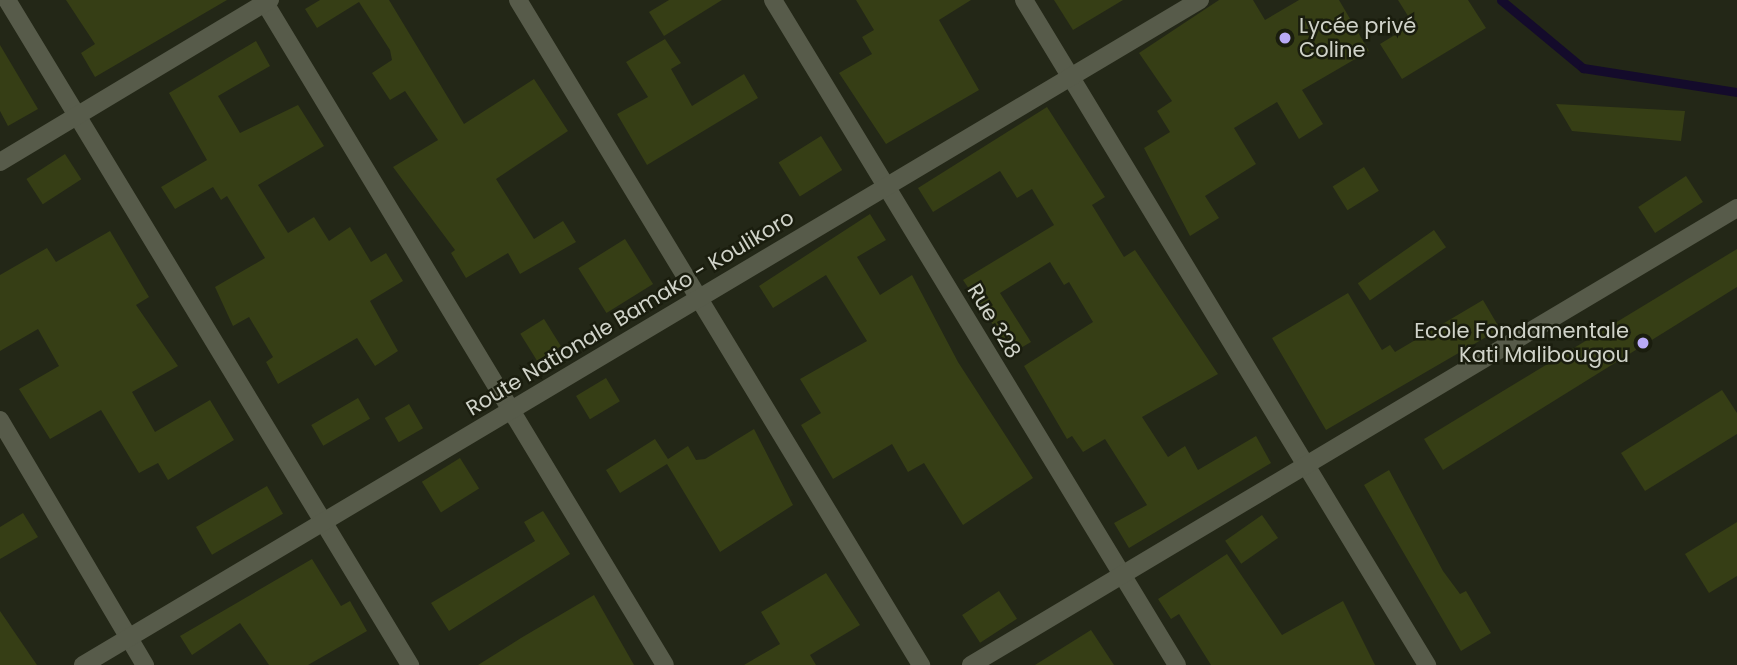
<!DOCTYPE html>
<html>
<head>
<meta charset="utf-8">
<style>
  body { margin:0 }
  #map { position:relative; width:1737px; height:665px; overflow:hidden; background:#232717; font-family:Poppins,sans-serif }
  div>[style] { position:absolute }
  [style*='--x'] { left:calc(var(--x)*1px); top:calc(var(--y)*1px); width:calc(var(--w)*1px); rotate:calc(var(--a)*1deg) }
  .stream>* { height:9px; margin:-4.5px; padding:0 4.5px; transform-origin:4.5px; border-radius:4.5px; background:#140b2b }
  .building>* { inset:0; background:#363e15; transform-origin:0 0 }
  .minor>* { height:18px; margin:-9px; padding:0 9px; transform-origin:9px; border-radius:9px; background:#575b4a }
  .dots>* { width:19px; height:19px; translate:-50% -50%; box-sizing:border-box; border:4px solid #1a1d0e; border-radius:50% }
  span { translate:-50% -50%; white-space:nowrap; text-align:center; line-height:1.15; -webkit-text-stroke:5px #1a1d0e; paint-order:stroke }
  .poi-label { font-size:21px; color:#d0d3c9 }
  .left { translate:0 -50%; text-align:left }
  .right { translate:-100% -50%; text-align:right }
  .street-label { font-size:21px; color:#d0d3c9 }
</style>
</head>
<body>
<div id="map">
  <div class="stream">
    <div style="--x:1501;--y:0;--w:107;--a:39.7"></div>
    <div style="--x:1583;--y:68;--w:156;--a:8.9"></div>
  </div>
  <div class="building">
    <div style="clip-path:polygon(66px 0,227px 0,95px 77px,81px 53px,95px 44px)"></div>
    <div style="clip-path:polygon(320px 0,389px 0,464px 124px,534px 79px,568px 131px,496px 179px,534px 239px,563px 221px,576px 242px,520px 274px,508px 253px,466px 278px,451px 253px,455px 250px,393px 167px,438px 140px,405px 91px,390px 100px,372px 73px,392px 60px,390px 50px,359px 2px,317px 28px,305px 9px)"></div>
    <div style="clip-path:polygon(669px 0,722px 0,664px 36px,649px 12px)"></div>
    <div style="clip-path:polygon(856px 0,971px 0,939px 20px,979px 90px,886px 144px,839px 73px,872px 54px,862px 37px,874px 30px)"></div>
    <div style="clip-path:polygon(1054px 0,1123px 0,1073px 30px)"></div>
    <div style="clip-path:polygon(1219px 0,1253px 0,1265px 20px,1299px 0,1339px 0,1369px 51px,1302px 90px,1323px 124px,1299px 139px,1277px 102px,1234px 128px,1256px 164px,1205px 196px,1219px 218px,1190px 236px,1144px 148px,1170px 132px,1157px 111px,1172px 101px,1139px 53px)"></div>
    <div style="clip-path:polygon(1398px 0,1468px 0,1486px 28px,1402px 79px,1380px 44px,1413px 24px)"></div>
    <div style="clip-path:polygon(665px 39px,681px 63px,671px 69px,692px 106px,744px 74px,758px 98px,647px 165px,617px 114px,648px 97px,626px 62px)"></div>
    <div style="clip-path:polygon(256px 41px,270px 66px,218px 96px,240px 133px,298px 105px,324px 146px,258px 185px,288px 233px,314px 217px,329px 241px,350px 227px,371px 262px,386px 253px,403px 281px,370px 301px,398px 351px,375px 366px,357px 338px,278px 384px,266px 362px,273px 357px,249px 317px,233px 326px,215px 287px,265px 258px,227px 196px,221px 200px,213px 187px,175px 209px,161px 187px,207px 160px,169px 93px)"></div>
    <div style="clip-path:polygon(0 45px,38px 109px,8px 126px,0 111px)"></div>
    <div style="clip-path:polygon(1556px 104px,1685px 111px,1681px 141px,1572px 131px)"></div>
    <div style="clip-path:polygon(1047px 107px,1105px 197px,1092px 205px,1124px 257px,1135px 250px,1218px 374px,1142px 417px,1168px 457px,1185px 446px,1198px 470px,1256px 436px,1271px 463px,1129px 548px,1114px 523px,1147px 505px,1105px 439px,1083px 452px,1072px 436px,1067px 439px,1024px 366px,1093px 322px,1069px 282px,1064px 285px,1050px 262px,1000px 293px,1031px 342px,1012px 353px,963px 280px,1054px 225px,1032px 189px,1017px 198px,1000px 171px,933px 212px,918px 188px)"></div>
    <div style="left:821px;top:136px;width:40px;height:50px;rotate:58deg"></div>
    <div style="left:65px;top:154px;width:30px;height:46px;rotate:57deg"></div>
    <div style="left:1364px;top:167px;width:28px;height:37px;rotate:58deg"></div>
    <div style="left:1686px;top:176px;width:31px;height:57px;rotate:57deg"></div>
    <div style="clip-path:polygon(870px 214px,886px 240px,857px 257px,880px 295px,912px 275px,958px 362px,1033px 478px,963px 525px,924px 463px,908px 472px,892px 444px,833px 479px,801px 425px,821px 413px,800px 379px,867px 341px,826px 275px,773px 308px,759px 286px)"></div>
    <div style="left:1434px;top:230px;width:21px;height:93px;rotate:55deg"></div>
    <div style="clip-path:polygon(110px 231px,149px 297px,136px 305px,178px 366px,132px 392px,155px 432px,210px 400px,234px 440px,168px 480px,158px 463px,139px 473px,101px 410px,50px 439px,19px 389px,59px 366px,38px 329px,0 351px,0 275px,47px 248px,56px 262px)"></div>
    <div style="left:625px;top:239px;width:53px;height:55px;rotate:58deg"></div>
    <div style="clip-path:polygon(1737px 249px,1737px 287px,1443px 470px,1424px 439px)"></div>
    <div style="clip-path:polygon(1348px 293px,1382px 350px,1390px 345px,1395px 352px,1483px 300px,1500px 329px,1326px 430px,1272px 338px)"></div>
    <div style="left:544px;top:319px;width:32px;height:28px;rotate:58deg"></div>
    <div style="left:606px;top:378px;width:27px;height:35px;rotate:59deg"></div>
    <div style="clip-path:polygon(1722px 390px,1737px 413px,1737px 434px,1645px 491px,1621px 453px)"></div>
    <div style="left:358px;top:398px;width:24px;height:54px;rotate:60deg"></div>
    <div style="left:409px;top:404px;width:28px;height:28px;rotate:60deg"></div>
    <div style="clip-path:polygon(754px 429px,793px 505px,720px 552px,667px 464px,620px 493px,606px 470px,655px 439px,668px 459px,688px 446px,696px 460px,705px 459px)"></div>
    <div style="left:460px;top:458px;width:36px;height:45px;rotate:58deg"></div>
    <div style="clip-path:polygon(1389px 470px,1443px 571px,1460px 594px,1466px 591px,1491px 633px,1461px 651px,1364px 485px)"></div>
    <div style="left:267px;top:486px;width:32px;height:82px;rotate:60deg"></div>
    <div style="clip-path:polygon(543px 511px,570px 554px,449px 631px,431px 603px,535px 541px,524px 522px)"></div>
    <div style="clip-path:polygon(23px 513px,38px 537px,0 559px,0 527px)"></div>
    <div style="left:1262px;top:515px;width:28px;height:45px;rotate:55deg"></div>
    <div style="clip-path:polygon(1737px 522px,1737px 576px,1709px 593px,1685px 554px)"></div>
    <div style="clip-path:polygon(1227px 554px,1282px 635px,1343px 601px,1375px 665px,1211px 665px,1179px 614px,1171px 619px,1158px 599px)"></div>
    <div style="clip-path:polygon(312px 559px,341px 606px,350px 601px,367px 631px,308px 665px,269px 665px,240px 623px,192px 655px,180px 636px)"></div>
    <div style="clip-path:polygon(826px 573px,860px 625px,810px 655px,816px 665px,744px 665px,780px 644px,761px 612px)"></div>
    <div style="left:999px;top:591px;width:33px;height:44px;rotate:57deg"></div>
    <div style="clip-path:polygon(594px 595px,634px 665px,478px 665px,521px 638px)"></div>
    <div style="clip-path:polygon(0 611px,37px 665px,0 665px)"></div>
    <div style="clip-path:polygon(1091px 630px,1114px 665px,1035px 665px)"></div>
  </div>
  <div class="minor">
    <div style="--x:7;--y:0;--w:778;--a:58.78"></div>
    <div style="--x:518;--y:0;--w:778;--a:58.78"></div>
    <div style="--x:773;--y:0;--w:778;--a:58.72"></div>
    <div style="--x:1024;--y:0;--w:778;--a:58.78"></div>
    <div style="--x:265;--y:3;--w:773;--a:58.86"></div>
    <div style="--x:0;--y:162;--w:315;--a:-31"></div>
    <div style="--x:0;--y:420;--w:285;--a:59.4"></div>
    <div style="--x:83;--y:665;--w:1300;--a:-30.77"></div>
    <div style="--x:971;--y:665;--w:892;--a:-30.82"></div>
  </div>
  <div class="dots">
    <div style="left:1285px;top:38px;background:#b9aaf7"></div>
    <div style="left:1643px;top:343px;background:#b9aaf7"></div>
  </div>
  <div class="poi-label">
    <span class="left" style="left:1299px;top:38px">Lycée privé<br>Coline</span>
    <span class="right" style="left:1629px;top:343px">Ecole Fondamentale<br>Kati Malibougou</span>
  </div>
  <div class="street-label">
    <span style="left:630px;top:313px;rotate:-31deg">Route Nationale Bamako - Koulikoro</span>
    <span style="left:994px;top:321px;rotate:59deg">Rue 328</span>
  </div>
</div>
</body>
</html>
